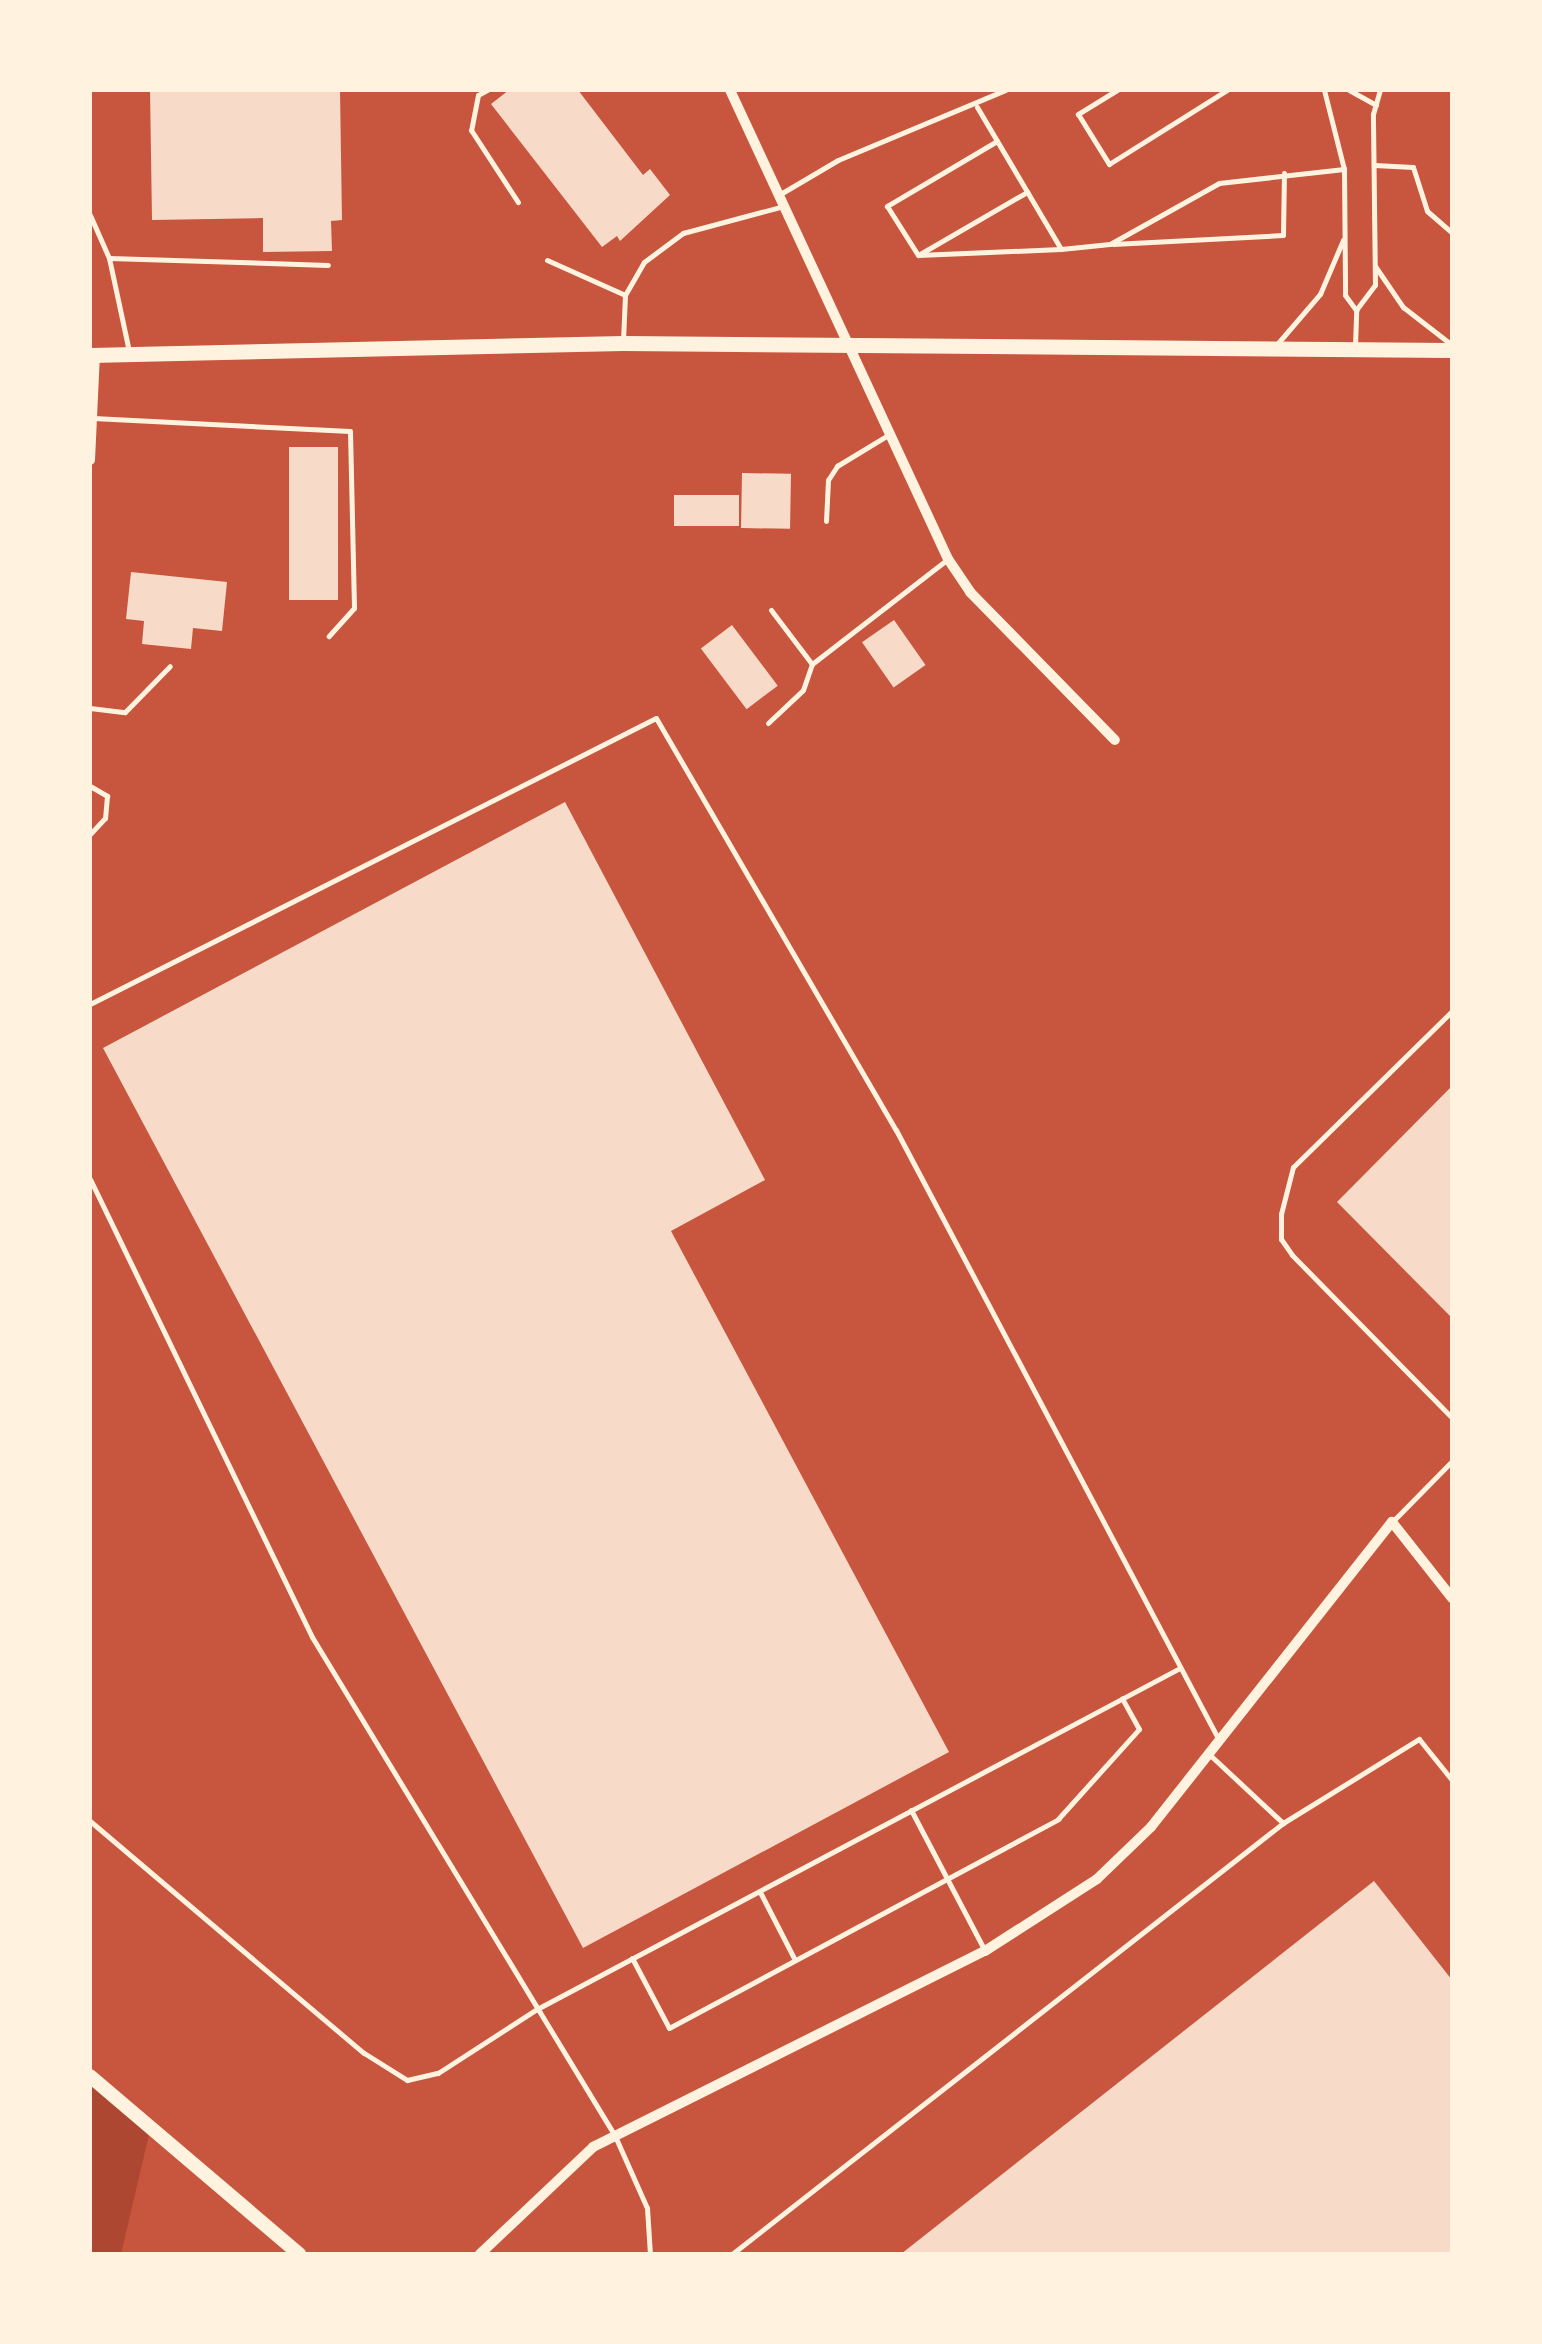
<!DOCTYPE html>
<html>
<head>
<meta charset="utf-8">
<style>
  body { margin:0 }
  #map { position:relative; width:1542px; height:2344px; overflow:hidden; background:#c8553d; font-family:Inter,sans-serif }
  div>[style] { position:absolute }
  [style*='--x'] { left:calc(var(--x)*1px); top:calc(var(--y)*1px); width:calc(var(--w)*1px); rotate:calc(var(--a)*1deg) }
  .green>* { inset:0; background:#ae4732 }
  .building>* { inset:0; background:#f7dbc8; transform-origin:0 0 }
  .service>* { height:5px; margin:-2.5px; padding:0 2.5px; transform-origin:2.5px; border-radius:2.5px; background:#fff3e0 }
  .minor>* { height:10px; margin:-5px; padding:0 5px; transform-origin:5px; border-radius:5px; background:#fff3e0 }
  .tertiary>* { height:14px; margin:-7px; padding:0 7px; transform-origin:7px; border-radius:7px; background:#fff3e0 }
  .secondary>* { height:15px; margin:-7.5px; padding:0 7.5px; transform-origin:7.5px; border-radius:7.5px; background:#fff3e0 }
  span { translate:-50% -50%; white-space:nowrap; text-align:center; line-height:1.15; -webkit-text-stroke:8px #fff3e0; paint-order:stroke }
  .frame { position:absolute; inset:0; border:92px solid #fff3e0; pointer-events:none }
</style>
</head>
<body>
<div id="map">
  <div class="green">
    <div style="clip-path:polygon(90px 2076px,151px 2126px,121px 2254px,90px 2254px)"></div>
  </div>
  <div class="building">
    <div style="clip-path:polygon(150px 90px,340px 90px,342px 220px,331px 221px,332px 251px,263px 252px,263px 218px,152px 220px)"></div>
    <div style="clip-path:polygon(509px 90px,578px 90px,643px 175px,650px 169px,670px 195px,620px 241px,617px 236px,602px 247px,491px 104px)"></div>
    <div style="left:289px;top:447px;width:49px;height:153px"></div>
    <div style="left:742px;top:473px;width:49px;height:55px;rotate:1deg"></div>
    <div style="left:674px;top:495px;width:65px;height:31px"></div>
    <div style="clip-path:polygon(131px 572px,227px 582px,222px 631px,193px 628px,191px 649px,142px 644px,144px 621px,126px 619px)"></div>
    <div style="left:894px;top:620px;width:55px;height:39px;rotate:55deg"></div>
    <div style="left:732px;top:625px;width:76px;height:39px;rotate:53deg"></div>
    <div style="clip-path:polygon(565px 802px,765px 1180px,671px 1231px,949px 1752px,583px 1948px,103px 1048px)"></div>
    <div style="clip-path:polygon(1452px 1086px,1452px 1318px,1337px 1202px)"></div>
    <div style="clip-path:polygon(1374px 1881px,1452px 1980px,1452px 2254px,901px 2254px)"></div>
  </div>
  <div class="service">
    <div style="--x:487;--y:90;--w:10;--a:151"></div>
    <div style="--x:478;--y:95;--w:36;--a:101"></div>
    <div style="--x:471;--y:130;--w:86;--a:56.9"></div>
    <div style="--x:1117;--y:90;--w:46;--a:148.4"></div>
    <div style="--x:1078;--y:114;--w:59;--a:58.2"></div>
    <div style="--x:1109;--y:164;--w:139;--a:-32.1"></div>
    <div style="--x:1324;--y:90;--w:81;--a:75.8"></div>
    <div style="--x:1344;--y:169;--w:126;--a:89.5"></div>
    <div style="--x:1345;--y:295;--w:19;--a:54"></div>
    <div style="--x:1349;--y:90;--w:31;--a:29"></div>
    <div style="--x:977;--y:107;--w:165;--a:59.4"></div>
    <div style="--x:1061;--y:249;--w:49;--a:-5.8"></div>
    <div style="--x:1110;--y:244;--w:125;--a:-29.2"></div>
    <div style="--x:1219;--y:183;--w:126;--a:-6.4"></div>
    <div style="--x:997;--y:141;--w:128;--a:149.4"></div>
    <div style="--x:887;--y:206;--w:58;--a:57.7"></div>
    <div style="--x:918;--y:255;--w:143;--a:-2.4"></div>
    <div style="--x:1374;--y:165;--w:39;--a:3"></div>
    <div style="--x:1413;--y:167;--w:46;--a:72.3"></div>
    <div style="--x:1427;--y:211;--w:33;--a:41"></div>
    <div style="--x:782;--y:193;--w:65;--a:-30.5"></div>
    <div style="--x:838;--y:160;--w:181;--a:-22.7"></div>
    <div style="--x:90;--y:215;--w:47;--a:66.2"></div>
    <div style="--x:109;--y:258;--w:95;--a:77.9"></div>
    <div style="--x:1113;--y:244;--w:170;--a:-3"></div>
    <div style="--x:1283;--y:235;--w:62;--a:-89.1"></div>
    <div style="--x:920;--y:254;--w:124;--a:-30.1"></div>
    <div style="--x:109;--y:258;--w:219;--a:1.8"></div>
    <div style="--x:547;--y:260;--w:85;--a:24.2"></div>
    <div style="--x:625;--y:295;--w:45;--a:92.5"></div>
    <div style="--x:1375;--y:266;--w:50;--a:55.7"></div>
    <div style="--x:1403;--y:307;--w:62;--a:37.8"></div>
    <div style="--x:625;--y:295;--w:38;--a:-60"></div>
    <div style="--x:644;--y:262;--w:49;--a:-36.6"></div>
    <div style="--x:683;--y:233;--w:105;--a:-15"></div>
    <div style="--x:1278;--y:343;--w:65;--a:-49.4"></div>
    <div style="--x:1320;--y:294;--w:59;--a:-66.9"></div>
    <div style="--x:1355;--y:346;--w:36;--a:-88"></div>
    <div style="--x:1356;--y:310;--w:31;--a:-53"></div>
    <div style="--x:1375;--y:285;--w:171;--a:-90.7"></div>
    <div style="--x:1373;--y:114;--w:25;--a:-74"></div>
    <div style="--x:93;--y:418;--w:257;--a:2.9"></div>
    <div style="--x:350;--y:431;--w:177;--a:88.7"></div>
    <div style="--x:354;--y:608;--w:38;--a:132"></div>
    <div style="--x:826;--y:521;--w:41;--a:-87.2"></div>
    <div style="--x:828;--y:480;--w:17;--a:-57"></div>
    <div style="--x:837;--y:466;--w:60;--a:-31.3"></div>
    <div style="--x:771;--y:610;--w:68;--a:52.8"></div>
    <div style="--x:90;--y:708;--w:35;--a:7"></div>
    <div style="--x:125;--y:712;--w:64;--a:-45.6"></div>
    <div style="--x:768;--y:723;--w:48;--a:-43.3"></div>
    <div style="--x:803;--y:690;--w:28;--a:-71"></div>
    <div style="--x:812;--y:664;--w:172;--a:-37.7"></div>
    <div style="--x:90;--y:786;--w:20;--a:30"></div>
    <div style="--x:107;--y:796;--w:22;--a:95"></div>
    <div style="--x:105;--y:818;--w:22;--a:133"></div>
    <div style="--x:90;--y:1004;--w:634;--a:-26.81"></div>
    <div style="--x:656;--y:718;--w:477;--a:59.8"></div>
    <div style="--x:896;--y:1130;--w:690;--a:62.1"></div>
    <div style="--x:1452;--y:1011;--w:223;--a:135.5"></div>
    <div style="--x:1293;--y:1167;--w:49;--a:104.3"></div>
    <div style="--x:1281;--y:1214;--w:25;--a:90"></div>
    <div style="--x:1281;--y:1239;--w:19;--a:55"></div>
    <div style="--x:1292;--y:1255;--w:228;--a:45.5"></div>
    <div style="--x:90;--y:1179;--w:509;--a:64.14"></div>
    <div style="--x:312;--y:1637;--w:584;--a:58.73"></div>
    <div style="--x:615;--y:2136;--w:79;--a:66"></div>
    <div style="--x:647;--y:2208;--w:46;--a:86.3"></div>
    <div style="--x:1392;--y:1522;--w:86;--a:-45.5"></div>
    <div style="--x:1210;--y:1755;--w:100;--a:43"></div>
    <div style="--x:1283;--y:1823;--w:160;--a:-31.7"></div>
    <div style="--x:1419;--y:1739;--w:53;--a:51.2"></div>
    <div style="--x:911;--y:1810;--w:157;--a:62.3"></div>
    <div style="--x:90;--y:1821;--w:359;--a:40.3"></div>
    <div style="--x:364;--y:2053;--w:51;--a:32.1"></div>
    <div style="--x:407;--y:2080;--w:32;--a:-13"></div>
    <div style="--x:438;--y:2073;--w:118;--a:-32.9"></div>
    <div style="--x:537;--y:2009;--w:728;--a:-27.94"></div>
    <div style="--x:760;--y:1892;--w:76;--a:62.8"></div>
    <div style="--x:632;--y:1958;--w:79;--a:62.1"></div>
    <div style="--x:669;--y:2028;--w:442;--a:-28.2"></div>
    <div style="--x:1058;--y:1819;--w:121;--a:-48"></div>
    <div style="--x:1139;--y:1729;--w:35;--a:-119"></div>
    <div style="--x:732;--y:2254;--w:700;--a:-38.03"></div>
  </div>
  <div class="minor">
    <div style="--x:730;--y:90;--w:517;--a:65.07"></div>
    <div style="--x:948;--y:559;--w:40;--a:56"></div>
    <div style="--x:970;--y:592;--w:207;--a:45.6"></div>
    <div style="--x:90;--y:460;--w:105;--a:-87.3"></div>
    <div style="--x:480;--y:2254;--w:156;--a:-43.4"></div>
    <div style="--x:593;--y:2147;--w:438;--a:-26.6"></div>
    <div style="--x:985;--y:1951;--w:133;--a:-32.7"></div>
    <div style="--x:1097;--y:1879;--w:75;--a:-43.9"></div>
    <div style="--x:1151;--y:1827;--w:389;--a:-51.7"></div>
    <div style="--x:1392;--y:1522;--w:97;--a:51.7"></div>
  </div>
  <div class="tertiary">
    <div style="--x:90;--y:2076;--w:275;--a:40.4"></div>
  </div>
  <div class="secondary">
    <div style="--x:90;--y:355;--w:533;--a:-1.29"></div>
    <div style="--x:623;--y:343;--w:829;--a:0.48"></div>
  </div>
  <div class="frame"></div>
</div>
</body>
</html>
